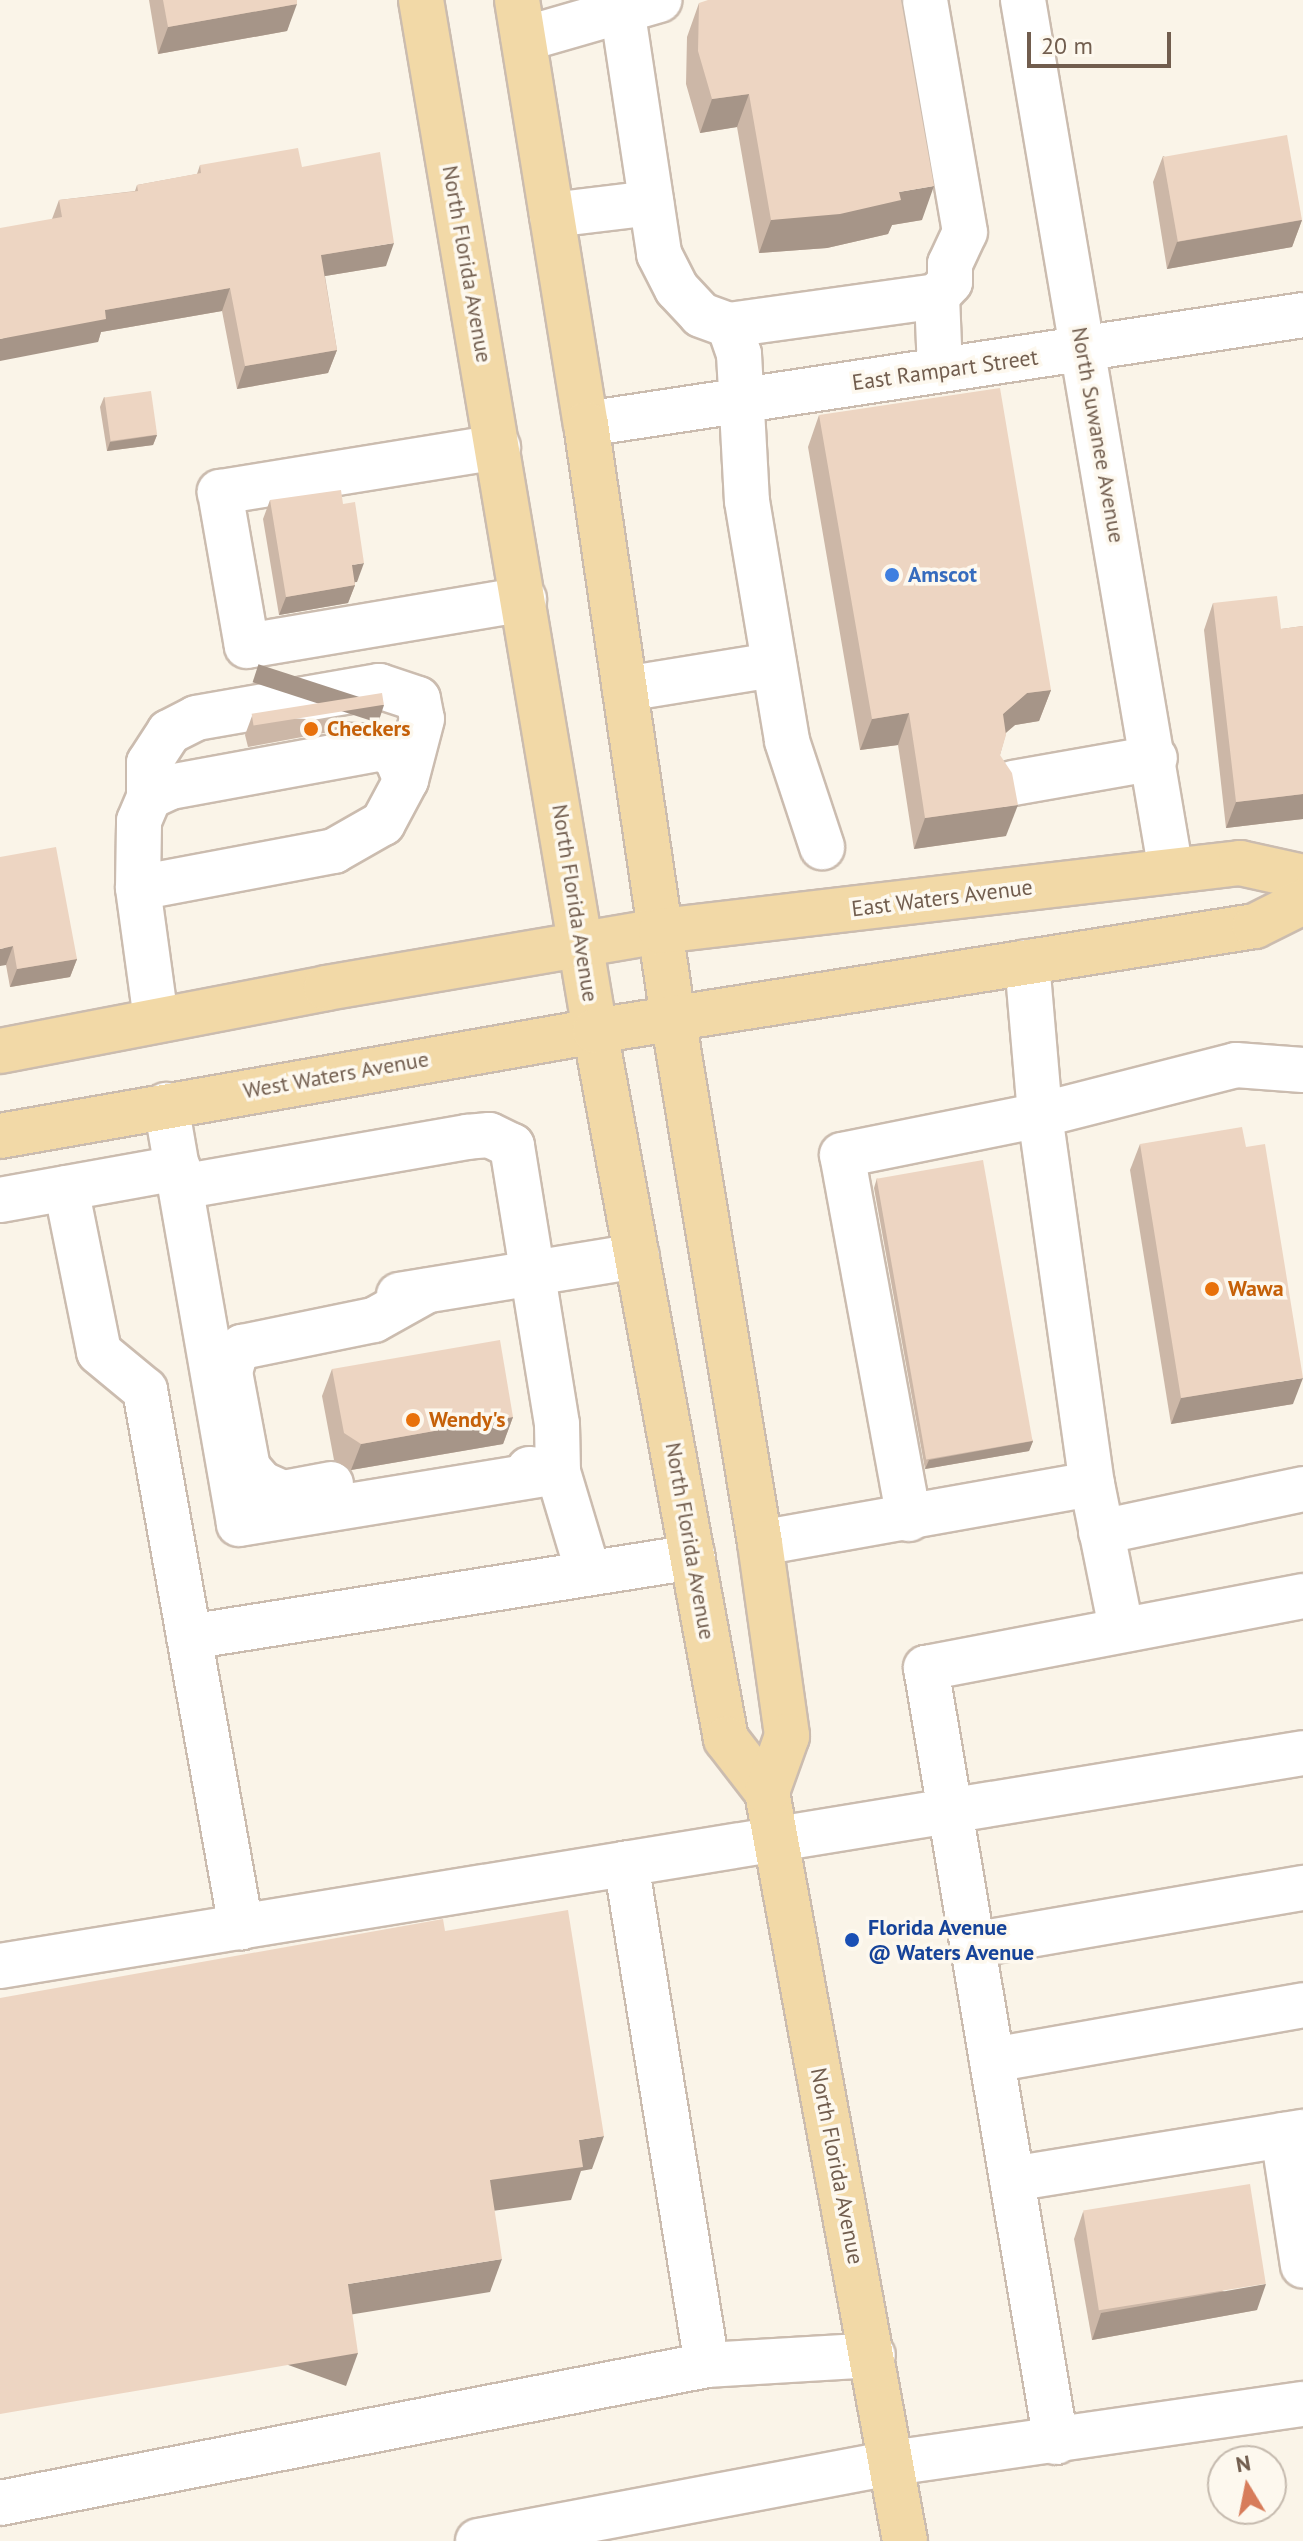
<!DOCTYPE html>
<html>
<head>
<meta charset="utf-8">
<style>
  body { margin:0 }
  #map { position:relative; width:1303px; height:2541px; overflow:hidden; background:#faf4e8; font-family:"PT Sans",sans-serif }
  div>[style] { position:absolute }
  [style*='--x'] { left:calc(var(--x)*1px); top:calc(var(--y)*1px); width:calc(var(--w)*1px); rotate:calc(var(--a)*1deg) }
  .roads { filter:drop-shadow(2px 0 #cbbcaf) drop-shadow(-2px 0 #cbbcaf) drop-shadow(0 2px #cbbcaf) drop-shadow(0 -2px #cbbcaf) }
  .minor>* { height:44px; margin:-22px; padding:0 22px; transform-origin:22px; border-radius:22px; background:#fff }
  .major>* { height:44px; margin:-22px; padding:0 22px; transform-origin:22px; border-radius:22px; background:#f2d9a7 }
  .wall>* { inset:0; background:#ccb7a7 }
  .shaded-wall>* { inset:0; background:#a69588; transform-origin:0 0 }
  .building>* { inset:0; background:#edd5c2; transform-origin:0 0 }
  .dots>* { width:22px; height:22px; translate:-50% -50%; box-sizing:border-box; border:4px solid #fdf8ee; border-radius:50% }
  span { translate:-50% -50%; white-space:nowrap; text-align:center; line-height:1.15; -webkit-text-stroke:7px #fdf8ee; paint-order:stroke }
  .street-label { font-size:22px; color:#715d4e }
  .shop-label { font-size:22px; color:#366cbe; font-weight:700 }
  .left { translate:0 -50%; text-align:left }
  .food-label { font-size:22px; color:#c56008; font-weight:700 }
  .transit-label { font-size:22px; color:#164399; font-weight:700 }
  .north { position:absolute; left:1207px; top:2445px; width:80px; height:80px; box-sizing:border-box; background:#fdf8ee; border:2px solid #c5baae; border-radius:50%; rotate:350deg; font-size:22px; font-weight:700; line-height:32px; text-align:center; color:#715d4e }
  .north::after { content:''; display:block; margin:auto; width:28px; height:36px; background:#d77c5a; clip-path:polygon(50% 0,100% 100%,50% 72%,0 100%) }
  .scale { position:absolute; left:1027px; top:32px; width:144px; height:36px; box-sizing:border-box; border:4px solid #715d4e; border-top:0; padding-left:10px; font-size:24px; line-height:28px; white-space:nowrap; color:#715d4e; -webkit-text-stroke:6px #fdf8ee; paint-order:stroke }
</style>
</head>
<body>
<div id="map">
  <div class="roads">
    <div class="minor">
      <div style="--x:1023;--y:0;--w:883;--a:80.36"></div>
      <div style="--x:622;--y:8;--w:249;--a:81.4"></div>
      <div style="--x:659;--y:254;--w:39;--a:63"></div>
      <div style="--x:677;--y:289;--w:35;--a:47"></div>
      <div style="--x:701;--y:315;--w:30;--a:20"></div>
      <div style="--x:729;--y:325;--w:31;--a:71"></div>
      <div style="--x:739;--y:354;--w:147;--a:86.9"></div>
      <div style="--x:747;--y:501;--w:243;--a:80.5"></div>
      <div style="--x:787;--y:741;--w:112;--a:71.7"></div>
      <div style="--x:524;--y:39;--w:141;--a:-16.1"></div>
      <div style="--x:552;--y:215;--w:100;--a:-6.9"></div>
      <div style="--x:937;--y:296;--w:74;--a:87.7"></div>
      <div style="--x:729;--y:325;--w:210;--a:-7.9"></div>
      <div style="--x:937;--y:296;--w:19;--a:-47"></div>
      <div style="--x:950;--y:282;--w:18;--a:-90"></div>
      <div style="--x:950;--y:264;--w:35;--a:-65"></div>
      <div style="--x:965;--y:232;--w:235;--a:-99.8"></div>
      <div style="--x:586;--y:424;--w:725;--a:-8.64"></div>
      <div style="--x:498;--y:447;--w:282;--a:170.8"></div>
      <div style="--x:220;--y:492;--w:156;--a:80.1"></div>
      <div style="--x:247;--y:646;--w:281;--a:-9.6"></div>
      <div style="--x:625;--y:689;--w:151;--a:-9.2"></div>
      <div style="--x:1013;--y:783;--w:144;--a:-10"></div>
      <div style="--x:149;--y:797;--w:23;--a:-25"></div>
      <div style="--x:170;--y:787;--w:216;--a:-10.4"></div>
      <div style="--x:382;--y:748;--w:17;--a:33"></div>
      <div style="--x:396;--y:757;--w:25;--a:67"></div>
      <div style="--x:138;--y:888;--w:67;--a:-89.1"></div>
      <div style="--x:139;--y:821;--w:26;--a:-67"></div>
      <div style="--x:149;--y:797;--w:34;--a:-90"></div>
      <div style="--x:149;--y:763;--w:37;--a:-57"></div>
      <div style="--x:169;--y:732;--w:30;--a:-27"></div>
      <div style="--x:196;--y:718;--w:186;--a:-9.9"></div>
      <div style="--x:379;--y:686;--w:41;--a:18.4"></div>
      <div style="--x:418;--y:699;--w:20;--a:79"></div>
      <div style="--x:422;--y:719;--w:63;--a:104.7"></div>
      <div style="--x:406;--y:780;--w:49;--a:118.1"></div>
      <div style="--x:383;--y:823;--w:56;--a:150.3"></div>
      <div style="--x:334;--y:851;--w:199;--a:169.3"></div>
      <div style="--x:138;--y:888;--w:133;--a:82.2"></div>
      <div style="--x:1027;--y:962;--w:154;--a:85.1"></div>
      <div style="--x:1040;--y:1115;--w:373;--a:82"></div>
      <div style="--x:1092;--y:1484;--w:147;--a:78.6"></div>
      <div style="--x:166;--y:1105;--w:425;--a:80.1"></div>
      <div style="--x:239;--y:1524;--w:323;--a:-9.3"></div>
      <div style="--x:558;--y:1472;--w:48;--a:-91.2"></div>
      <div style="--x:557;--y:1424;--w:282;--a:-99.2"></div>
      <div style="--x:512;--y:1146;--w:25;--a:-154"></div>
      <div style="--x:489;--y:1135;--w:22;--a:175"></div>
      <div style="--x:467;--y:1137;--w:290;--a:170.1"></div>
      <div style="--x:66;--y:1188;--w:167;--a:78.6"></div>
      <div style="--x:99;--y:1352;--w:60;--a:39.6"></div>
      <div style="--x:145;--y:1390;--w:546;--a:79.86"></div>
      <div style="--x:0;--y:1200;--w:181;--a:-10.2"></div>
      <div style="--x:399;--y:1295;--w:241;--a:-9.3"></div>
      <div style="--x:529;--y:1469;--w:29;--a:6"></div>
      <div style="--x:558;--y:1472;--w:104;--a:73.3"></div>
      <div style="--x:331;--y:1484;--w:49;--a:169.4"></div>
      <div style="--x:283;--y:1493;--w:24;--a:-156"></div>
      <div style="--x:261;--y:1483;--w:20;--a:-131"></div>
      <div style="--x:248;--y:1468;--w:98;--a:-100.6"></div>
      <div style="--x:230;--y:1372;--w:18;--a:-74"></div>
      <div style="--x:235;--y:1355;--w:11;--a:-49"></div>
      <div style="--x:242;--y:1347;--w:135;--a:-11.6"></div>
      <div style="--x:374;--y:1320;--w:60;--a:-29.1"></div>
      <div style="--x:909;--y:1519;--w:370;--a:-100.4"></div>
      <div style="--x:842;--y:1155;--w:202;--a:-11.4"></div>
      <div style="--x:1040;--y:1115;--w:202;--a:-14.3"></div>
      <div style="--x:1236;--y:1065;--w:67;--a:4.3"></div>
      <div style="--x:1101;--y:1532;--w:207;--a:-12"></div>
      <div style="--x:760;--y:1543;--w:337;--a:-10.1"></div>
      <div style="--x:189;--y:1637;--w:510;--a:-9.02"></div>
      <div style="--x:972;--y:1945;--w:336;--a:-9.8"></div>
      <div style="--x:0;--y:1966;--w:1320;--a:-9.28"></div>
      <div style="--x:992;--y:2060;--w:316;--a:-10"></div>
      <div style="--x:1283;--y:2135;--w:132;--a:81.3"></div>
      <div style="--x:1012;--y:2179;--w:295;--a:-9.2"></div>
      <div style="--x:707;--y:2365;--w:166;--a:-3.4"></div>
      <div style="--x:1056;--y:2442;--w:785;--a:-99.53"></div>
      <div style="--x:926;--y:1668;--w:384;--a:-10.8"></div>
      <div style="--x:0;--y:2503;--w:720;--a:-11.04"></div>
      <div style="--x:707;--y:2365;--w:508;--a:-99.17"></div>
      <div style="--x:478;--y:2541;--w:421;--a:-10.7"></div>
      <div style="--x:892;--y:2463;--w:415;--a:-8.2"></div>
    </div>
    <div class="major">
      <div style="--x:421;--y:0;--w:1046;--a:80.42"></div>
      <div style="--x:595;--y:1031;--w:720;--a:79.52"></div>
      <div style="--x:726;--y:1739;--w:67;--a:52.3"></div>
      <div style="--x:767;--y:1792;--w:762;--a:79.56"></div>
      <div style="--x:517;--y:0;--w:430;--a:80.8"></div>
      <div style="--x:586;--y:424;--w:600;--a:81.67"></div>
      <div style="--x:673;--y:1018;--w:532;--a:80.59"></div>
      <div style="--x:760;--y:1543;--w:195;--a:82"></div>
      <div style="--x:787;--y:1736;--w:59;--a:109.7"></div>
      <div style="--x:0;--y:1051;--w:332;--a:-10.9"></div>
      <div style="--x:326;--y:988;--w:340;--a:-9.7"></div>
      <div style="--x:661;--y:931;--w:583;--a:-6.7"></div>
      <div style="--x:1240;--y:863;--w:65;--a:12.5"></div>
      <div style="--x:0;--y:1136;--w:604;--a:-10.01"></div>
      <div style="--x:595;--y:1031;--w:668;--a:-9.04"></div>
      <div style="--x:1255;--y:926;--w:54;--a:-26.6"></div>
    </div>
  </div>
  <div class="wall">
    <div style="clip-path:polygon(149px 0,297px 0,287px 31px,158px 54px)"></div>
    <div style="clip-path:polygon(699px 3px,922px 220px,892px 225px,888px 234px,827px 248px,759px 253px,737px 127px,700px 133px,686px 84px,687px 37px)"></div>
    <div style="clip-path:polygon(1163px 156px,1302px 220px,1292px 247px,1167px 269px,1153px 182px)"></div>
    <div style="clip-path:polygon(200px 165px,302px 167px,386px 266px,325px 276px,337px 350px,328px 373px,237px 389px,222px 311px,101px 332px,98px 342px,52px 219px,59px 200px,135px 191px,137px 185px,197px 174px)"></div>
    <div style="clip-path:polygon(104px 397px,157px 435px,153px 445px,107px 451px,100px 407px)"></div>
    <div style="clip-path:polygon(819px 415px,1051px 690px,1039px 721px,1015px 725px,1006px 733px,1000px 755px,1006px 836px,914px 849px,898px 745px,860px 750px,808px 447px)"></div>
    <div style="clip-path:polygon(270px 500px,343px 504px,357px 582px,355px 582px,355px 585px,348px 603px,279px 615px,263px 519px)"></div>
    <div style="clip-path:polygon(1213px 603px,1281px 629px,1303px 626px,1303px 819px,1226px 828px,1204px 630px)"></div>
    <div style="clip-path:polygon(252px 716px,378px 723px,248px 747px,245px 735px)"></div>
    <div style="clip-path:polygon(0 857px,77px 959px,70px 977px,10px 987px,6px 965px)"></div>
    <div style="clip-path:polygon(1140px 1144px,1293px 1404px,1171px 1424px,1130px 1170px)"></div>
    <div style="clip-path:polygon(877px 1178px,1033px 1441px,1029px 1451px,925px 1469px,874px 1188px)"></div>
    <div style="clip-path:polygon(332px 1369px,513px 1417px,503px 1444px,351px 1470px,334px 1460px,322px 1396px)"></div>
    <div style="clip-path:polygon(1083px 2212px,1257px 2310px,1092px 2340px,1074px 2239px)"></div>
  </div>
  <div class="shaded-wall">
    <div style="clip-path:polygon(297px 4px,287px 31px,158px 54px,168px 27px)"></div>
    <div style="clip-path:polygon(749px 94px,737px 127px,700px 133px,712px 99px)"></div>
    <div style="clip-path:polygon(934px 186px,922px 220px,892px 225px,888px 234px,827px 248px,759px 253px,771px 220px,899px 192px)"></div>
    <div style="clip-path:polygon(1302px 220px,1292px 247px,1167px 269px,1177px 242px)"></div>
    <div style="clip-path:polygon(394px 243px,386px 266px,313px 278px,321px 255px)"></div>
    <div style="clip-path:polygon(230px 288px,222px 311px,101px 332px,98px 342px,0 361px,0 339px,105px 310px)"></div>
    <div style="clip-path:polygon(337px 350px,328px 373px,237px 389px,245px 366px)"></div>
    <div style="clip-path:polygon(157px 435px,153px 445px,107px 451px,110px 442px)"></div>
    <div style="clip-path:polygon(364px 563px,357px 582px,345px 583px,352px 565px)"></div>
    <div style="clip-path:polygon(355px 585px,348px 603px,279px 615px,286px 597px)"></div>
    <div style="clip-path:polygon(1051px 690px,1039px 721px,1015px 725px,991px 745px,1003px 714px,1027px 693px)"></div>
    <div style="left:384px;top:705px;width:19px;height:132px;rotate:108deg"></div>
    <div style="clip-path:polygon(909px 713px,898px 745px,860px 750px,872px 719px)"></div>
    <div style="clip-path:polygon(1303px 794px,1303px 819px,1226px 828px,1236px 802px)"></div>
    <div style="clip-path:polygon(1018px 805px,1006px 836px,914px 849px,925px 818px)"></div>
    <div style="clip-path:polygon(13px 946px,6px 965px,0 966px,0 949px)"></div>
    <div style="clip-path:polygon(77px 959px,70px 977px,10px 987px,17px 969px)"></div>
    <div style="clip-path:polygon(1303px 1378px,1293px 1404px,1171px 1424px,1181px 1398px)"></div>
    <div style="clip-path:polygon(513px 1417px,503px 1444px,351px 1470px,361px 1444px)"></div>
    <div style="clip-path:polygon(1033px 1441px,1029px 1451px,925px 1469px,929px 1460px)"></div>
    <div style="clip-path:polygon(604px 2136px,592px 2169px,581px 2171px,571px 2200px,478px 2213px,490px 2180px,579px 2140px)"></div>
    <div style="clip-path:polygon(502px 2259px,490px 2292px,336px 2317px,348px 2284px)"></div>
    <div style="clip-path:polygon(1266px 2284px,1257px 2310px,1092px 2340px,1101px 2313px)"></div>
    <div style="left:358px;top:2353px;width:35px;height:363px;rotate:110deg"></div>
  </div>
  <div class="building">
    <div style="clip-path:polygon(163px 0,297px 0,297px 4px,168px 27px)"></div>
    <div style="clip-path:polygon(708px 0,901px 0,934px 186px,899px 192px,901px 200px,840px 214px,771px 220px,749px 94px,712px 99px,698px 51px,699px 3px)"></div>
    <div style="left:1287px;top:135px;width:86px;height:126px;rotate:80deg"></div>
    <div style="clip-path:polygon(298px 148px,302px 167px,380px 152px,394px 243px,321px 255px,337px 350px,245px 366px,230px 288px,105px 310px,106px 319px,0 339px,0 228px,62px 217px,59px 200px,138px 191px,137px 185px,201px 173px,200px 165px)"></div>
    <div style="clip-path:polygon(1000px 388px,1051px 690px,1027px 693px,1003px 714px,1006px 735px,1000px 755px,1012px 773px,1018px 805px,925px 818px,909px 713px,872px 719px,819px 415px)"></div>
    <div style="left:151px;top:391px;width:44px;height:47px;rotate:82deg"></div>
    <div style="clip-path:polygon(341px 490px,343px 504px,355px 502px,364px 563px,352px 565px,355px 585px,286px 597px,270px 500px)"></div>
    <div style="clip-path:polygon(1277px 596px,1281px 629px,1303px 626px,1303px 794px,1236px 802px,1213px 603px)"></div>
    <div style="left:382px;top:693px;width:12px;height:132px;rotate:81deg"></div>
    <div style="clip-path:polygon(56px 847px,77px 959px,17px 969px,13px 946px,0 949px,0 857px)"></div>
    <div style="clip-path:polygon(1242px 1127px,1246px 1147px,1265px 1144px,1303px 1378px,1181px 1398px,1140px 1144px)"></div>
    <div style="left:983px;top:1160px;width:285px;height:108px;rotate:80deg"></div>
    <div style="clip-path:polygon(500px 1340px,513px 1417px,361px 1444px,344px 1433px,332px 1369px)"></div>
    <div style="clip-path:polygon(568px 1910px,604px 2136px,579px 2140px,583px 2167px,490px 2180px,502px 2259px,348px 2284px,358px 2353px,0 2414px,0 1998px,443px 1919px,445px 1931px)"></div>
    <div style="left:1250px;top:2184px;width:101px;height:169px;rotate:81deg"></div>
  </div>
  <div class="dots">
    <div style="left:892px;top:575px;background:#3f7fe0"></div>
    <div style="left:311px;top:729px;background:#e8710a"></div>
    <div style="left:1212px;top:1289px;background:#e8710a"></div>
    <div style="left:413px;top:1420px;background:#e8710a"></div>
    <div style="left:852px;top:1940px;background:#1a4fb4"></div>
  </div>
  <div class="street-label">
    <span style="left:467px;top:264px;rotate:80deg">North Florida Avenue</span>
    <span style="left:945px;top:370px;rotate:-8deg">East Rampart Street</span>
    <span style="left:1098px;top:435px;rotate:80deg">North Suwanee Avenue</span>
    <span style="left:942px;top:898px;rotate:-7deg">East Waters Avenue</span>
    <span style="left:575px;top:903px;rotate:81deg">North Florida Avenue</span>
    <span style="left:336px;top:1075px;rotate:-10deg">West Waters Avenue</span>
    <span style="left:690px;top:1541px;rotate:80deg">North Florida Avenue</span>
    <span style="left:837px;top:2166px;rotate:79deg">North Florida Avenue</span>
  </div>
  <div class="shop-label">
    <span class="left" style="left:908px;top:575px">Amscot</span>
  </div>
  <div class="food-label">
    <span class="left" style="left:327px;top:729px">Checkers</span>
    <span class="left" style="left:1228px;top:1289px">Wawa</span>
    <span class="left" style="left:429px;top:1420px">Wendy's</span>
  </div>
  <div class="transit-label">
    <span class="left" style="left:868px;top:1940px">Florida Avenue<br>@ Waters Avenue</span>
  </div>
  <div class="north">N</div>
  <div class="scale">20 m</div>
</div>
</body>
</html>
